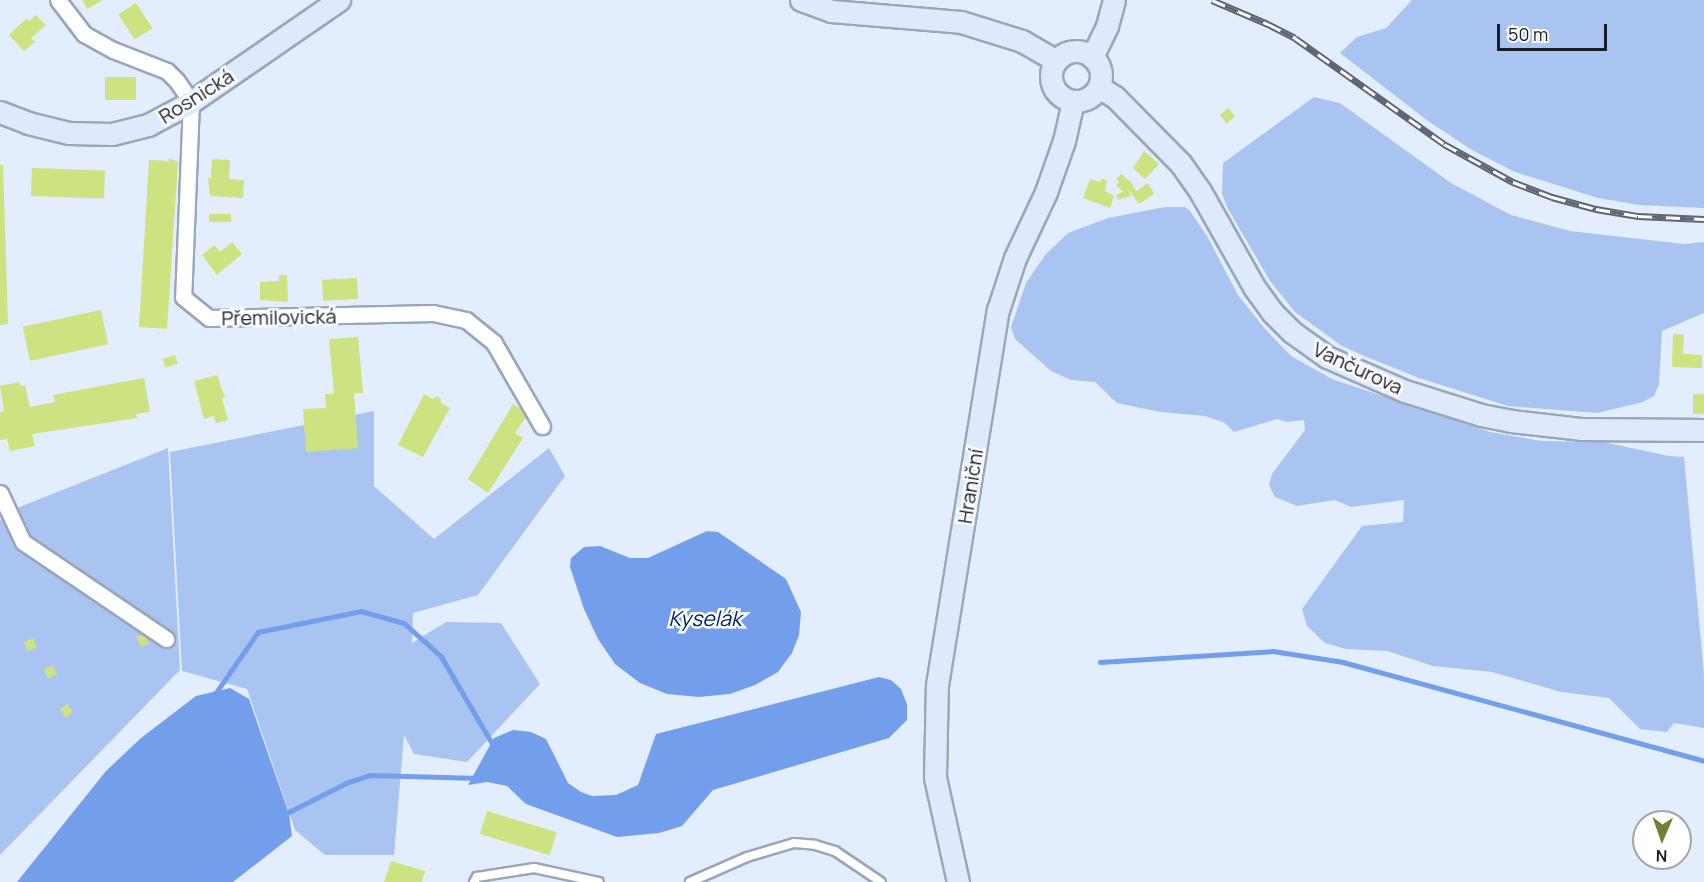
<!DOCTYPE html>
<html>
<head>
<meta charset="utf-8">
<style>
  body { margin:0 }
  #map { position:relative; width:1704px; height:882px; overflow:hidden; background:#e2edfe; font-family:Manrope,sans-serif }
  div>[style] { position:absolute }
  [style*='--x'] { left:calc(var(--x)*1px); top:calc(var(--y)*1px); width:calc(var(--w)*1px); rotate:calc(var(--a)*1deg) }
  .green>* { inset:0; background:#aac4f1 }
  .water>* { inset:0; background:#729eec }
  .stream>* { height:4.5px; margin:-2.25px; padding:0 2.25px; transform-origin:2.25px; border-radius:2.25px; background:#729eec }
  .building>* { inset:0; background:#cde281; transform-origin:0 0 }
  .roads { filter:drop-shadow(2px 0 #9aa6ba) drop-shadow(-2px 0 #9aa6ba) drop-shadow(0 2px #9aa6ba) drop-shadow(0 -2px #9aa6ba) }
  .lane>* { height:8px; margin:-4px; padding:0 4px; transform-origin:4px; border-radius:4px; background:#fff }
  .street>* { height:15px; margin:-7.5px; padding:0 7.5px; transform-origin:7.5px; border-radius:7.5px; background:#fff }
  .secondary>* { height:21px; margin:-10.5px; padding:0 10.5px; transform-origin:10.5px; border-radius:10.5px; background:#dfe9fc }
  .secondary>.ring { margin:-10.5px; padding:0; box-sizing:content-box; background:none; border:21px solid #dfe9fc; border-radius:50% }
  .rail>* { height:7px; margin-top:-3.5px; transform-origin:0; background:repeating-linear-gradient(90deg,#fff 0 14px,#5f6671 0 28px); box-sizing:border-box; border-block:2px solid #5f6671 }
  span { translate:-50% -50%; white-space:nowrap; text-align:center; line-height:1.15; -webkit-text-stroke:5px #fff; paint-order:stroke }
  .street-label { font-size:20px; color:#191d25 }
  .water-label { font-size:21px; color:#012568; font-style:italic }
  .north { position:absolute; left:1632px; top:810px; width:60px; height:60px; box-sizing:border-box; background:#fff; border:2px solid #a3a5a8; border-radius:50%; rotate:182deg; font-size:16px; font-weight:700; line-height:24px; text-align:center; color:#191d25 }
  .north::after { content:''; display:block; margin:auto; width:21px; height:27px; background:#728130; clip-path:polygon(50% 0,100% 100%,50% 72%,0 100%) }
  .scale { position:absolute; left:1497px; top:24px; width:110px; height:27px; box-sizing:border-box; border:3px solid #191d25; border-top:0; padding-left:8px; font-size:18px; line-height:21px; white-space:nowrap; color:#191d25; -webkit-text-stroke:4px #fff; paint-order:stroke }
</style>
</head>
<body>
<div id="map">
  <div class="green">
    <div style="clip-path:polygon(1412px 0,1704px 0,1704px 208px,1639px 205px,1598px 198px,1515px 172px,1472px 150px,1428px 121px,1340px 53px,1357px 37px,1386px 28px)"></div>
    <div style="clip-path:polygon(1314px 97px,1340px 103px,1451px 183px,1511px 215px,1570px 231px,1684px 244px,1704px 242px,1704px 313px,1662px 331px,1659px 384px,1654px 396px,1643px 402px,1597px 413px,1508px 406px,1419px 378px,1362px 355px,1342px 346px,1295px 312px,1270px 281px,1227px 207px,1222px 194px,1223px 163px)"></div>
    <div style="clip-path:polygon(1165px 207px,1185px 207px,1190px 211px,1207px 236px,1238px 295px,1265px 329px,1291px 356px,1332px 379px,1490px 432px,1542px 441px,1603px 442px,1669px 456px,1684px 457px,1704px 675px,1704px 728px,1674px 723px,1667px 732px,1640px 729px,1609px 698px,1561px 692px,1492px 672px,1433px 666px,1387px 651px,1346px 649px,1325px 643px,1307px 626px,1302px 609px,1362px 526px,1403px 522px,1404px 500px,1351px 507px,1335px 500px,1297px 506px,1275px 497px,1269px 485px,1272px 474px,1305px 430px,1304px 420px,1287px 422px,1277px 419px,1234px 432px,1225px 423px,1205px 416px,1160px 412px,1117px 403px,1095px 382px,1071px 380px,1051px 371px,1015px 339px,1011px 327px,1026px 283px,1045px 255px,1068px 233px,1108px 218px)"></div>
    <div style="clip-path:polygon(374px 411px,374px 486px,434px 539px,549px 448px,565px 476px,478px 595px,413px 613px,412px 643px,446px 622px,501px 623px,540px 684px,467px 762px,414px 754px,404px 735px,394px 855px,325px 855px,295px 830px,247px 689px,182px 671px,170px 452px)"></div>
    <div style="clip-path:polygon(168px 448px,180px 670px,0 855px,0 521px,7px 512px)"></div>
  </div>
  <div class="water">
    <div style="clip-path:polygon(707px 531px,718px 532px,786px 579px,801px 612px,799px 635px,792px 653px,778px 672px,755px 685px,730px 694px,699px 697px,667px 694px,640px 683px,615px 664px,598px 639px,584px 609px,570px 567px,571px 558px,584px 547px,600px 546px,630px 558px,648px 558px)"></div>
    <div style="clip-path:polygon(879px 677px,891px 680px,901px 689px,907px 704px,907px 720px,889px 738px,713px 790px,682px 826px,659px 833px,617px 837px,526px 804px,507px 786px,487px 782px,468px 785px,494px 738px,513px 730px,531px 732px,546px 739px,568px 783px,581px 792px,592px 796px,616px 795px,638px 785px,656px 734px)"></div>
    <div style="clip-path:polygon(230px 688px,249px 699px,289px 814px,292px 836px,233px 882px,17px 882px,106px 771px,141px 738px,196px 696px)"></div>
  </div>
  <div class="stream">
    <div style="--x:1100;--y:662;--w:173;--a:-3.6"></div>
    <div style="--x:1273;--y:651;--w:71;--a:8.9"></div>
    <div style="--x:1343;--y:662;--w:374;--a:15.3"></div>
    <div style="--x:215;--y:694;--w:75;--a:-55.3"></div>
    <div style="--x:258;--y:632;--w:105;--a:-11.5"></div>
    <div style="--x:361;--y:611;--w:45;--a:15.6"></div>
    <div style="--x:404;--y:623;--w:50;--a:41.7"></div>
    <div style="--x:441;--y:656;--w:107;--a:59.6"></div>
    <div style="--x:285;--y:814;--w:68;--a:-26.9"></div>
    <div style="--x:346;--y:783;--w:25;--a:-18"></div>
    <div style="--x:370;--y:775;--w:108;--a:1.6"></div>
  </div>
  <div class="building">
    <div style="clip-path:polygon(82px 0,103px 0,87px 9px)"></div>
    <div style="left:136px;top:3px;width:30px;height:21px;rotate:57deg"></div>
    <div style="clip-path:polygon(36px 15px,46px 25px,31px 38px,35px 42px,24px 51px,9px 35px,26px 19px,29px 21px)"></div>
    <div style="left:105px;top:77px;width:31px;height:23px"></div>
    <div style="left:1228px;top:108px;width:11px;height:11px;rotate:49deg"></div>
    <div style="clip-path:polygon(1144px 151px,1159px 164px,1145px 179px,1133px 168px)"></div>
    <div style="clip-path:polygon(169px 158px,178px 162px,167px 329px,139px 327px,149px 160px,169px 161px)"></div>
    <div style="clip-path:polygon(212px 159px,230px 160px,229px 179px,244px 180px,243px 198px,210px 196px,208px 178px,211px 178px)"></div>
    <div style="clip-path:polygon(0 165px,3px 165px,8px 324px,0 325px)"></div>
    <div style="left:32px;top:168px;width:73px;height:28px;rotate:2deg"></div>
    <div style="clip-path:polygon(1121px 174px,1131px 182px,1136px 191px,1148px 183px,1154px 194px,1139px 204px,1128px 189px,1131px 196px,1118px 200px,1116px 195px,1123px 192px,1116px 185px,1119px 182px,1116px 179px)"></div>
    <div style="clip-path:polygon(1090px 179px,1100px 182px,1101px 179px,1107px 180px,1105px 191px,1114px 196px,1110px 208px,1083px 198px)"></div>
    <div style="left:209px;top:214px;width:22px;height:8px"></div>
    <div style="clip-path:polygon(232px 242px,242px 254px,217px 275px,202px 255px,214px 245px,220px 252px)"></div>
    <div style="clip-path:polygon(279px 275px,287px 275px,288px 302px,260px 300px,260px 282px,279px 281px)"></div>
    <div style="left:357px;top:278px;width:21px;height:35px;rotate:87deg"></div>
    <div style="left:101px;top:310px;width:35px;height:80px;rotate:78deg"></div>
    <div style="clip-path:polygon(1673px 334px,1684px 335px,1683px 354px,1702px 355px,1702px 368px,1672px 367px)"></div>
    <div style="clip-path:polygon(358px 337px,363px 393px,354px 393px,358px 448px,306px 452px,303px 409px,326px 408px,325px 394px,334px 394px,329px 339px)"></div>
    <div style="left:175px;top:355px;width:9px;height:13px;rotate:72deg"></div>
    <div style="clip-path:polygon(217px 375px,225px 397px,222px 398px,228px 420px,216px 423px,214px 416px,204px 419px,194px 381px)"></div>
    <div style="clip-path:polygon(144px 378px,150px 412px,136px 414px,137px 418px,32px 434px,35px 446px,10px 451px,7px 439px,0 440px,0 412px,4px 411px,0 386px,19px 382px,20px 386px,25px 385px,30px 407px,55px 402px,53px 395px)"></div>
    <div style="clip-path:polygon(424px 394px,433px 399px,437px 396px,441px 399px,441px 403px,450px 408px,423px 457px,398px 445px)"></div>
    <div style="left:1693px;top:394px;width:11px;height:20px"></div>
    <div style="clip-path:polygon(513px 404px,529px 413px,515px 433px,523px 438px,488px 493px,468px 479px)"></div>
    <div style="clip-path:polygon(145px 633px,149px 644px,141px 647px,136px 637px)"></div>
    <div style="left:33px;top:638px;width:10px;height:10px;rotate:66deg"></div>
    <div style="left:53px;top:665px;width:10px;height:10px;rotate:66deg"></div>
    <div style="left:67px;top:704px;width:10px;height:9px;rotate:53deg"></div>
    <div style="left:487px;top:811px;width:73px;height:24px;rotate:17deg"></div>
    <div style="clip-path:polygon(391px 861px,425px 871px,422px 882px,384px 882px)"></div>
  </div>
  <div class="roads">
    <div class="lane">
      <div style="--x:474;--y:882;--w:6;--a:-59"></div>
      <div style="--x:477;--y:877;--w:58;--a:-9"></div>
      <div style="--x:534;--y:868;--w:66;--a:12.2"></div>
      <div style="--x:690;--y:882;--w:62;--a:-23.7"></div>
      <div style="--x:747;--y:857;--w:49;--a:-16.6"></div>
      <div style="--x:794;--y:843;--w:21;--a:5"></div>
      <div style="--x:815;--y:845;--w:21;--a:17"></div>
      <div style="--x:835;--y:851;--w:55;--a:34"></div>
    </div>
    <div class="street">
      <div style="--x:58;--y:0;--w:43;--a:52.6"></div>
      <div style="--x:84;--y:34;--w:33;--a:29"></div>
      <div style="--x:113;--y:50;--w:58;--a:21.3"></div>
      <div style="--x:167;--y:71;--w:14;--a:45"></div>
      <div style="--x:177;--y:81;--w:25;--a:56"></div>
      <div style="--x:191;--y:102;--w:195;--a:92.3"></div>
      <div style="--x:183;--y:297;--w:33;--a:39"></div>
      <div style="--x:209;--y:318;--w:224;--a:-1.3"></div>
      <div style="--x:433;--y:313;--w:34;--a:12"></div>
      <div style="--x:466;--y:320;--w:36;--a:39"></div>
      <div style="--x:494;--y:343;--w:96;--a:60"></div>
      <div style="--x:0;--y:493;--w:54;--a:64.9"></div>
      <div style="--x:23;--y:542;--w:173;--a:34.1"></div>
    </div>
    <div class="secondary">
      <div style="--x:801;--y:0;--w:32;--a:20"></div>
      <div style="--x:831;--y:11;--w:130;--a:4.8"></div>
      <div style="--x:961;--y:22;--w:64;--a:17.3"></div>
      <div style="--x:1022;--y:41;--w:39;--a:30"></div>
      <div class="ring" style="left:1051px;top:51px;width:29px;height:29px"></div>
      <div style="--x:1092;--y:57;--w:34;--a:-64"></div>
      <div style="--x:1107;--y:26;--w:27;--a:-75"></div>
      <div style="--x:1099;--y:87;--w:19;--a:32"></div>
      <div style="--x:1115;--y:97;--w:94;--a:45.4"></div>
      <div style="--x:1181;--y:164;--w:33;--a:55"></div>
      <div style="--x:1200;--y:191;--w:110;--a:60.6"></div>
      <div style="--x:1254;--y:287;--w:31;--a:54"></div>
      <div style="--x:1272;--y:312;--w:28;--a:45"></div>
      <div style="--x:1292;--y:332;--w:43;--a:35.5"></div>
      <div style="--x:1327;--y:357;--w:85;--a:23.6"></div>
      <div style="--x:1405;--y:391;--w:80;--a:17.5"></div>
      <div style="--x:1481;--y:415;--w:31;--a:11"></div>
      <div style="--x:1511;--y:421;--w:70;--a:6.5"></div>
      <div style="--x:1581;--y:429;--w:123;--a:0.5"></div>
      <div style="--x:0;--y:112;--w:30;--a:21"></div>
      <div style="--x:28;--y:123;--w:42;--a:13.7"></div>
      <div style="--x:69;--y:133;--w:43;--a:1.3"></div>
      <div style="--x:112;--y:134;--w:37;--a:-14"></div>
      <div style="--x:148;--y:125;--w:49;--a:-28.1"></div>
      <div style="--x:191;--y:102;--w:180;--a:-34.6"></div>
      <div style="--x:958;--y:882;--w:107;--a:-102.4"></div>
      <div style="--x:935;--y:777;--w:92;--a:-88.8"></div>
      <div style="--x:937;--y:685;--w:380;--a:-80.8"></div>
      <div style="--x:998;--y:310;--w:55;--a:-71.9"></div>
      <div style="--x:1015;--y:258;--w:73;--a:-64.8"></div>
      <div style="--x:1046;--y:192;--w:54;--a:-70.6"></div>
      <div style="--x:1064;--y:141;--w:41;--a:-77.3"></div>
    </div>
  </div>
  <div class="rail">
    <div style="--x:1212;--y:0;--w:61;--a:23.2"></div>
    <div style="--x:1268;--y:24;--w:30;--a:27"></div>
    <div style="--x:1295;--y:38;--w:183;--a:35.4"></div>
    <div style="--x:1444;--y:144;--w:79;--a:28.8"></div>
    <div style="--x:1513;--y:182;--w:42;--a:21"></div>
    <div style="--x:1552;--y:197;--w:46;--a:15.3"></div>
    <div style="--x:1596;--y:209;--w:43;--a:9.5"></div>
    <div style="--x:1638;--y:216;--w:66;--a:2.6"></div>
  </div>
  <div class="street-label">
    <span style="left:196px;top:96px;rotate:-32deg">Rosnická</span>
    <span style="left:279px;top:317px;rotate:-1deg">Přemilovická</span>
    <span style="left:1358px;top:368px;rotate:25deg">Vančurova</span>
    <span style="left:970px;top:486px;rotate:-81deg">Hraniční</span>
  </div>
  <div class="water-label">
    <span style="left:705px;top:618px">Kyselák</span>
  </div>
  <div class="north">N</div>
  <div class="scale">50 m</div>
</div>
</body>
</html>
